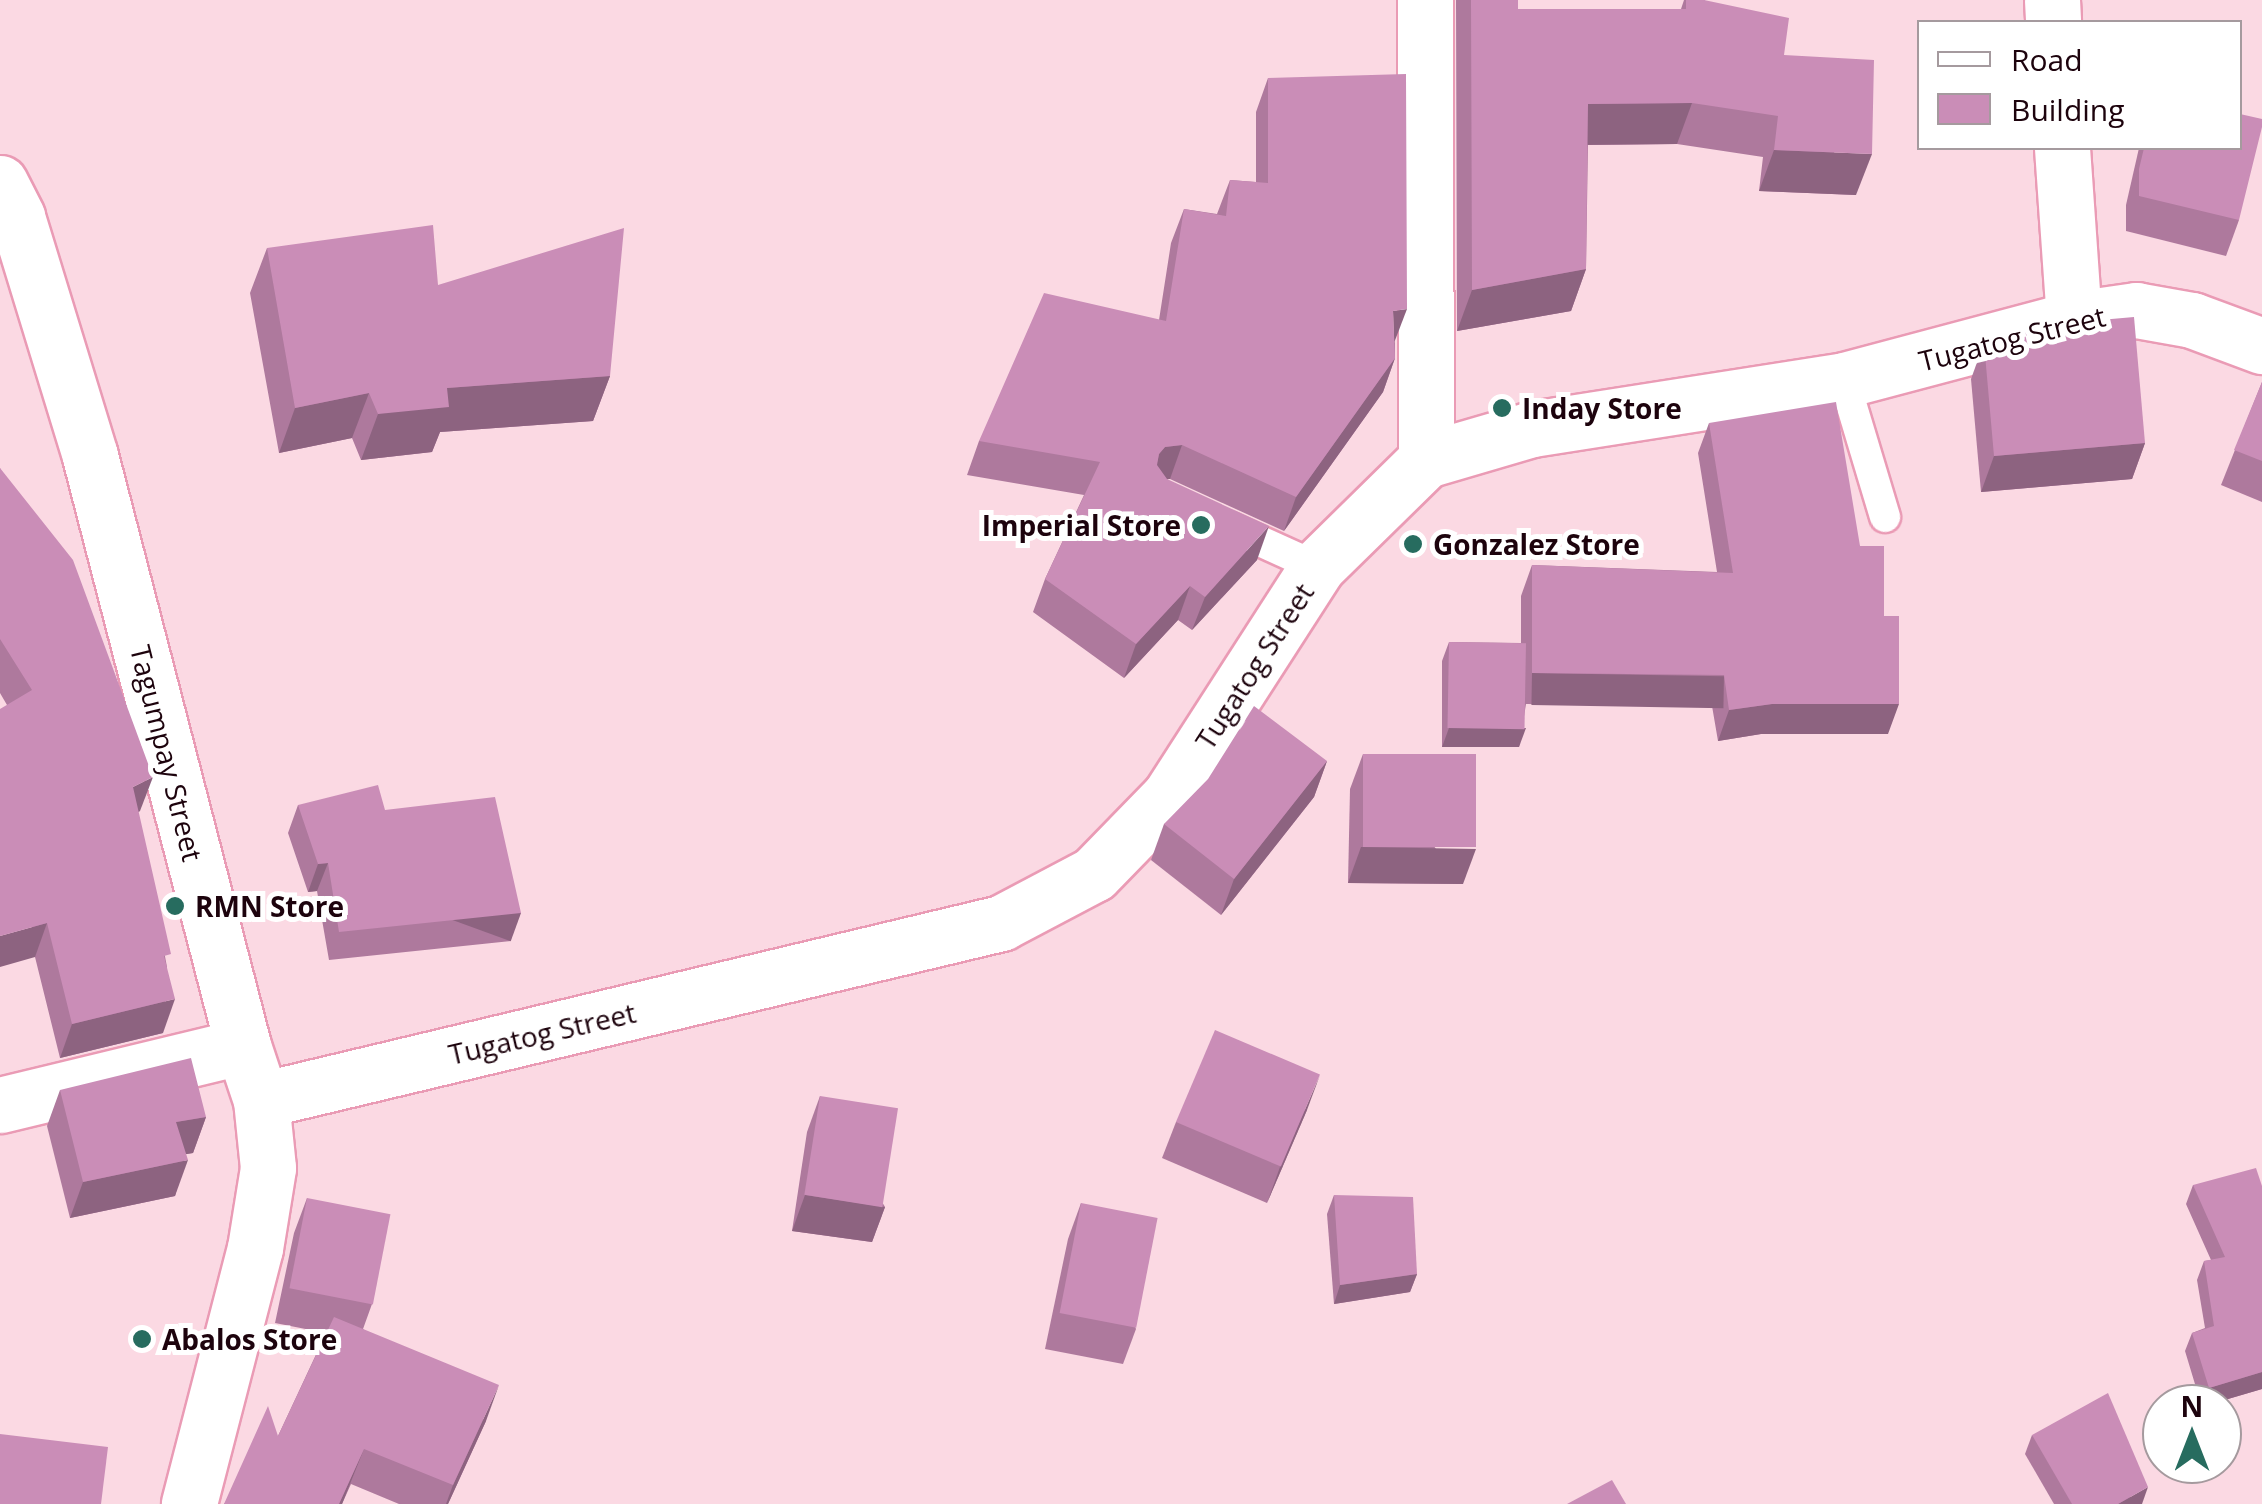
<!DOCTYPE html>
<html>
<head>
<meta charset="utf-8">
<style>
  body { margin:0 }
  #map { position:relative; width:2262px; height:1504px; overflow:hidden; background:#fbd9e3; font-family:"Open Sans",sans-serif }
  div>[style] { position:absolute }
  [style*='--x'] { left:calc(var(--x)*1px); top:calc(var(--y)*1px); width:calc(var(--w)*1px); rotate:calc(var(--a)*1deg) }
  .roads { filter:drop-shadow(2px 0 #ea9bb5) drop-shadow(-2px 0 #ea9bb5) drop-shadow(0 2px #ea9bb5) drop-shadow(0 -2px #ea9bb5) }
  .service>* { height:30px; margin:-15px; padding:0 15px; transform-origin:15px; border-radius:15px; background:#fff }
  .minor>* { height:55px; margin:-27.5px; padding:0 27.5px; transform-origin:27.5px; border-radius:27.5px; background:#fff }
  .wall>* { inset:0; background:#ae799d }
  .shaded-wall>* { inset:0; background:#8d6380; transform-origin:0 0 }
  .building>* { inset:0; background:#ca8db7; transform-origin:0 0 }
  .dots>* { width:28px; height:28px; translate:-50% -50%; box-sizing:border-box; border:5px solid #fff; border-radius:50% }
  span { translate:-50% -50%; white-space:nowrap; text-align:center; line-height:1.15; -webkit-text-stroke:10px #fff; paint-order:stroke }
  .street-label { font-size:28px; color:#1d030d }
  .poi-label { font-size:28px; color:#1d030d; font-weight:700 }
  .left { translate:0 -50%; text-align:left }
  .right { translate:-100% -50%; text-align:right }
  .legend { position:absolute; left:1917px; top:20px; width:325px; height:130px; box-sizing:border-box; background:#fff; border:2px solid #a59a9e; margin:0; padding:12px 18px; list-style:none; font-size:30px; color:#1d030d }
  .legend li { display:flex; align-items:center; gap:20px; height:50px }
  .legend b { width:50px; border:2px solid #a59a9e }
  .north { position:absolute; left:2142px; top:1384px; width:100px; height:100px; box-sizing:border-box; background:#fff; border:2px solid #a59a9e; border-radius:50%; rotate:0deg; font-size:28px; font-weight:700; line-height:40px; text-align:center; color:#1d030d }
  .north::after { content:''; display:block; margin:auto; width:35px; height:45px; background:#276c5f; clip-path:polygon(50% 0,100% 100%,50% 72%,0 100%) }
</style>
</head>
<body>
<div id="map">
  <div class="roads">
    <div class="service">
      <div style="--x:1844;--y:380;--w:143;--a:73.3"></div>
      <div style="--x:1229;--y:527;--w:97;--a:24.4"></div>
    </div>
    <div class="minor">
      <div style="--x:1425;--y:0;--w:460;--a:89.9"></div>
      <div style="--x:2052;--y:0;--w:22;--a:87"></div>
      <div style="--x:2062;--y:148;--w:171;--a:86"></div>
      <div style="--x:0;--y:183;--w:38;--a:63"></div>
      <div style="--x:17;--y:217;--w:250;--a:73"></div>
      <div style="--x:90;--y:456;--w:610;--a:75.46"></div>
      <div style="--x:243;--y:1046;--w:57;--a:71.6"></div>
      <div style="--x:261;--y:1100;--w:68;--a:84.1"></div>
      <div style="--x:268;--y:1168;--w:81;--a:99.2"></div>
      <div style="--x:255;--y:1248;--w:264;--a:104.5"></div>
      <div style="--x:261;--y:1100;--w:761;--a:-13.45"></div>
      <div style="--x:1001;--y:923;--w:105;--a:-27.8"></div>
      <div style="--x:1094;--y:874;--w:107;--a:-45.8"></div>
      <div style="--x:1169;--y:797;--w:274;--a:-57.2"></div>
      <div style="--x:1317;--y:567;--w:153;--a:-44.5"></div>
      <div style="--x:1426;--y:460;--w:110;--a:-16.3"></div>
      <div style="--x:1532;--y:429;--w:316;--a:-8.9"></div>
      <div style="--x:1844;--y:380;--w:238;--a:-14.9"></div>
      <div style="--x:2074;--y:319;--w:63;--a:-8.3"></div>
      <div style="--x:2136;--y:310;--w:57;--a:10.1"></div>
      <div style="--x:2192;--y:320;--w:75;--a:20.4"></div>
      <div style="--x:0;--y:1105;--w:250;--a:-13.6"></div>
    </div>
  </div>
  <div class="wall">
    <div style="clip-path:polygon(1456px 0,1518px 0,1518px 9px,1681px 9px,1684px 0,1704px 0,1784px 55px,1856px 195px,1759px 191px,1763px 157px,1677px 144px,1588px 145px,1586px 269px,1571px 311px,1457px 331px)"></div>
    <div style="clip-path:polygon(1268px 78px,1395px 343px,1395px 358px,1383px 392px,1284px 531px,1170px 479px,1167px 479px,1257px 560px,1192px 630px,1178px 620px,1124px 678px,1033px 612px,1045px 579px,1084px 495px,967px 475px,979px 441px,1159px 320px,1171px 243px,1184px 209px,1217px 214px,1230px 180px,1256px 182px,1256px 112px)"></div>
    <div style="clip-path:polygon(2139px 148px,2240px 148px,2239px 220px,2226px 256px,2126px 231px,2126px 205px)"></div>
    <div style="clip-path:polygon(267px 248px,438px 285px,610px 376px,593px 421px,440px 432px,432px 452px,361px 460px,352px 438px,279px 453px,250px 293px)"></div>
    <div style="clip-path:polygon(1984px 343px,2145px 443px,2132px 479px,1981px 492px,1971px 379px)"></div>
    <div style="clip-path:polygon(2262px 382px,2262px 502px,2221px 485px)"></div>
    <div style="clip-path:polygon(1709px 423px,1860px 546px,1884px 616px,1888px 734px,1761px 734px,1718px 741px,1712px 706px,1526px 704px,1519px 747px,1442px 747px,1442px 661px,1449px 642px,1521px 643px,1521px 596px,1532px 565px,1717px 572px,1698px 453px)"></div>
    <div style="clip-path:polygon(0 468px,140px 811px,138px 812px,167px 967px,163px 1033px,60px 1058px,35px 957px,7px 705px,0 693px)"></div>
    <div style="clip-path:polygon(1363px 754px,1463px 884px,1348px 883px,1350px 789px)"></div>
    <div style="clip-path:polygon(1327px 761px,1314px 797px,1221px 915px,1151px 860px,1164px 824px)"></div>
    <div style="clip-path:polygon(298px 805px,385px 810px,511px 941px,329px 960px,317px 891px,308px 892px,288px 833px)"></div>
    <div style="clip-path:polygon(60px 1090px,206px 1117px,193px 1153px,186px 1154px,175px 1196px,70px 1218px,47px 1126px)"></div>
    <div style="clip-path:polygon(820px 1096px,885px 1207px,872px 1242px,792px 1231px,807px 1132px)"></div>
    <div style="clip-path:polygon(1307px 1110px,1267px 1203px,1162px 1158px,1176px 1122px)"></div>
    <div style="clip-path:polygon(2193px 1185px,2262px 1186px,2262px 1389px,2211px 1404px,2201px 1404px,2185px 1351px,2192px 1333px,2205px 1328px,2197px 1280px,2204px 1261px,2211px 1260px,2186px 1204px)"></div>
    <div style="clip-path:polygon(1334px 1195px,1417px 1274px,1410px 1292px,1334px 1304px,1327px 1214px)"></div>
    <div style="clip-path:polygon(307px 1198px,372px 1304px,363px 1329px,486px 1421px,448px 1504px,399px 1504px,351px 1484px,342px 1504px,224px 1504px,278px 1436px,326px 1333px,275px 1323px,294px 1233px)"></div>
    <div style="clip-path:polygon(1081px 1203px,1136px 1329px,1123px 1364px,1045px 1349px,1068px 1239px)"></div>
    <div style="clip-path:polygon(2032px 1435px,2142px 1504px,2054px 1504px,2025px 1454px)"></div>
  </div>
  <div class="shaded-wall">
    <div style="clip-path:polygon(1692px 103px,1677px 144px,1573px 145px,1588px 104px)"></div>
    <div style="clip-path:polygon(1774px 150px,1872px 154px,1856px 195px,1759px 191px)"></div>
    <div style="clip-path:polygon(1586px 269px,1571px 311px,1457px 331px,1472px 290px)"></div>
    <div style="clip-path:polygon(1407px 309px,1394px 343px,1393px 311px)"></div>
    <div style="clip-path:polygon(1395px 358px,1383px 392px,1284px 531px,1296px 497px)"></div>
    <div style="clip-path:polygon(610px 376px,593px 421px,440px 432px,432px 452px,361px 460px,378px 414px,447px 388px)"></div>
    <div style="clip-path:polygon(369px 393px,352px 438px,279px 453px,295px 408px)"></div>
    <div style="clip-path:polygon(2145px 443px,2132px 479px,1981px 492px,1994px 456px)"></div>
    <div style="clip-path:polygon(1182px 445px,1170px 479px,1153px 480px,1159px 454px,1165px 447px)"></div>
    <div style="clip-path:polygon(1269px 526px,1257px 560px,1192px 630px,1205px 597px)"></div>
    <div style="clip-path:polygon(1190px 586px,1178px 620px,1124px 678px,1136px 644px)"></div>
    <div style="left:1532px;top:673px;width:192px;height:32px;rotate:1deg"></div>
    <div style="clip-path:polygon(1772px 704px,1899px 704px,1888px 734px,1761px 734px,1718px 741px,1729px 710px)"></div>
    <div style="clip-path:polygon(1449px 728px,1526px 728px,1519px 747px,1442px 747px)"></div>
    <div style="clip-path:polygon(1327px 761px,1314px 797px,1221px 915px,1234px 879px)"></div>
    <div style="clip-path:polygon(153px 777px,140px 811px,120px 821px,133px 787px)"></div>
    <div style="clip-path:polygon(1361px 847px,1476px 849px,1463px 884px,1348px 883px)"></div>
    <div style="clip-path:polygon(328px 863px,317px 891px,308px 892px,318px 864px)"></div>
    <div style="left:521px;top:913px;width:30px;height:183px;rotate:110deg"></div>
    <div style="clip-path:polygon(47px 923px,35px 957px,0 967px,0 936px)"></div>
    <div style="clip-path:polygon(175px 999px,163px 1033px,60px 1058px,72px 1024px)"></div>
    <div style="clip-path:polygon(1320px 1075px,1307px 1110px,1267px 1203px,1280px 1167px)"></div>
    <div style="clip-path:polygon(206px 1117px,193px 1153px,163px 1158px,176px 1122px)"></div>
    <div style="clip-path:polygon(188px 1160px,175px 1196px,70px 1218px,83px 1182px)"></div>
    <div style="clip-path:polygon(805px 1195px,885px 1207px,872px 1242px,792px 1231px)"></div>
    <div style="clip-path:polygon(1417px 1274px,1410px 1292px,1334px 1304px,1340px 1285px)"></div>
    <div style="clip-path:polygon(2262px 1372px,2262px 1389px,2211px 1404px,2203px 1404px,2209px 1388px)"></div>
    <div style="clip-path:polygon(499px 1385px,486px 1421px,448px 1504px,446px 1504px,453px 1485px)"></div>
    <div style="clip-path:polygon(364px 1449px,342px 1504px,339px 1504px)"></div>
    <div style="clip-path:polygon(2148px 1487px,2142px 1504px,2118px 1504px)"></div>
  </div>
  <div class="building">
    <div style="clip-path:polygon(1471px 0,1518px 0,1518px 9px,1686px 9px,1686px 0,1704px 0,1789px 18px,1784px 55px,1874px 60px,1872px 154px,1774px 150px,1778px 116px,1692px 103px,1588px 104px,1586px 269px,1472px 290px)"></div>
    <div style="clip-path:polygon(1406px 74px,1407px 309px,1393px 311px,1395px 358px,1296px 497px,1182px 445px,1165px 447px,1159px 454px,1157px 465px,1167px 479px,1269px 526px,1205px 597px,1190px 586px,1136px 644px,1045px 579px,1100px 462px,979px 441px,1044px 293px,1166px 321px,1184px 209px,1226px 216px,1230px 180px,1268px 183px,1268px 78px)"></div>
    <div style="clip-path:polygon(2240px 114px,2262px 119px,2262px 127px,2239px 220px,2139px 196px,2139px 169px,2144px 148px,2240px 148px)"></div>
    <div style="clip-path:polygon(433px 225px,438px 285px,624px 228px,610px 376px,447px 388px,449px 407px,378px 414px,369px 393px,295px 408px,267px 248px)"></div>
    <div style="clip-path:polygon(2134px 317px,2145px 443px,1994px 456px,1984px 343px,2055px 324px)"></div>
    <div style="clip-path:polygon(2262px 382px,2262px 461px,2234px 450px)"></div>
    <div style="clip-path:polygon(1836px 402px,1860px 546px,1884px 546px,1884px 616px,1899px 616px,1899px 704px,1772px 704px,1729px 710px,1724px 675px,1532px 673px,1532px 565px,1733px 573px,1709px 423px)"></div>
    <div style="clip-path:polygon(0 468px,73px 560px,153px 777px,133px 787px,171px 954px,164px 956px,175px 999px,72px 1024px,47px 923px,0 936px,0 709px,32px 690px,0 639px)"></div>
    <div style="left:1449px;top:642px;width:77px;height:86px;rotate:1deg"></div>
    <div style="clip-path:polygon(1254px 706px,1327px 761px,1234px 879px,1164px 824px,1208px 779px)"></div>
    <div style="left:1363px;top:754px;width:113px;height:93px"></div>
    <div style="clip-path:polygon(378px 785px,385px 810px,495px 797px,521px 913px,339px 932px,328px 863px,318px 864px,298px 805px)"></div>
    <div style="left:1215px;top:1030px;width:114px;height:100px;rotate:23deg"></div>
    <div style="clip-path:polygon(191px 1058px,206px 1117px,176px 1122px,188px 1160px,83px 1182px,60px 1090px)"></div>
    <div style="left:820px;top:1096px;width:79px;height:100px;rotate:9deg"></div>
    <div style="clip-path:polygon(2256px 1168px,2262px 1186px,2262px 1372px,2209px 1388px,2192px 1333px,2214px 1326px,2204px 1261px,2225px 1257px,2193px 1185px)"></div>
    <div style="clip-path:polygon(1334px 1195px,1413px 1197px,1417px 1274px,1340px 1285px)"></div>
    <div style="left:307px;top:1198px;width:85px;height:92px;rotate:11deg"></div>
    <div style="left:1081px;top:1203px;width:78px;height:112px;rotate:11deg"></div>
    <div style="clip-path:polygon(334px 1317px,499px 1385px,453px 1485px,364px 1449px,339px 1504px,224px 1504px,268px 1406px,278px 1436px)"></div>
    <div style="clip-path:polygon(2108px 1393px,2148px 1487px,2118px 1504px,2072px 1504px,2032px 1435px)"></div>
    <div style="clip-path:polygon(0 1434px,108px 1447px,101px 1504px,0 1504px)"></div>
    <div style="clip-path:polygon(1612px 1480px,1626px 1504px,1567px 1504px)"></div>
  </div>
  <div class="dots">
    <div style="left:1502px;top:408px;background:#276c5f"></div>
    <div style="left:1201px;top:525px;background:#276c5f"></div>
    <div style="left:1413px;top:544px;background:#276c5f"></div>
    <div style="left:175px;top:906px;background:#276c5f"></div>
    <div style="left:142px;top:1339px;background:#276c5f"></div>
  </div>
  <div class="street-label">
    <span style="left:2012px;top:338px;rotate:-14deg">Tugatog Street</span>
    <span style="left:1254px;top:666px;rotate:-57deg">Tugatog Street</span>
    <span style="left:167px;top:753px;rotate:76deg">Tagumpay Street</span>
    <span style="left:542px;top:1033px;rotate:-13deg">Tugatog Street</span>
  </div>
  <div class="poi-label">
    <span class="left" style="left:1522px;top:408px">Inday Store</span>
    <span class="right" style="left:1181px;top:525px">Imperial Store</span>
    <span class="left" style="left:1433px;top:544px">Gonzalez Store</span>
    <span class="left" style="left:195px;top:906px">RMN Store</span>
    <span class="left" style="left:162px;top:1339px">Abalos Store</span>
  </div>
  <ul class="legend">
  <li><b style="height:12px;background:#fff"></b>Road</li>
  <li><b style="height:28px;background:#ca8db7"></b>Building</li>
  </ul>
  <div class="north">N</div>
</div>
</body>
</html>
